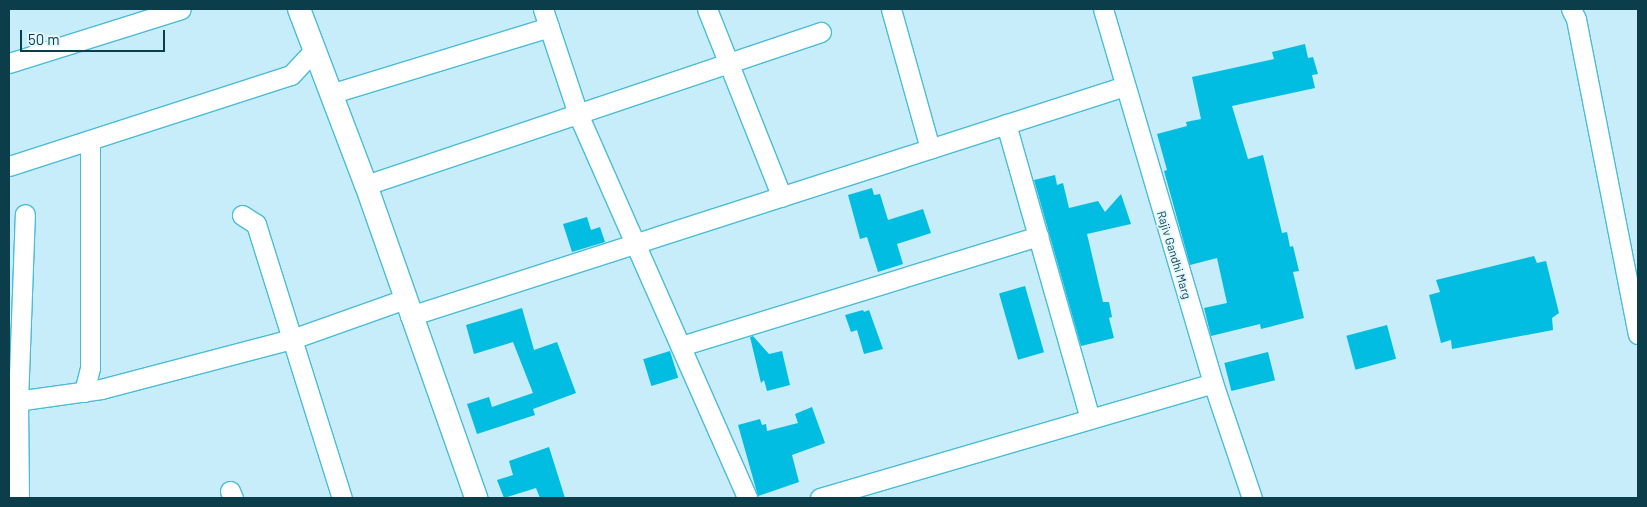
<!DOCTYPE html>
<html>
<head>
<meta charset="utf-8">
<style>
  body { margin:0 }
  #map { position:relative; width:1647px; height:507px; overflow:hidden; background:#c6edf9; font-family:Barlow,sans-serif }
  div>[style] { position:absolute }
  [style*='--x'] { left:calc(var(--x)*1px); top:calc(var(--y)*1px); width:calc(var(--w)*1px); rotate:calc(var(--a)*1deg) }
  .building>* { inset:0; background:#00bde1; transform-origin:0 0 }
  .roads { filter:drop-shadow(1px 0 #4abcd9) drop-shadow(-1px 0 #4abcd9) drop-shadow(0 1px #4abcd9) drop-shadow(0 -1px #4abcd9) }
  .minor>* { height:19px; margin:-9.5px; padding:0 9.5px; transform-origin:9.5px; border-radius:9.5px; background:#fff }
  .tertiary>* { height:22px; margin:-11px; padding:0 11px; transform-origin:11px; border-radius:11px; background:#fff }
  span { translate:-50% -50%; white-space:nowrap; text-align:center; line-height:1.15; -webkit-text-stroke:4px #e3f7fd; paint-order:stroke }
  .street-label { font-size:12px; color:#0b3e4a }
  .frame { position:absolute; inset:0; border:10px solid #0b3e4a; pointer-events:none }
  .scale { position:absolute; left:20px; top:30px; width:145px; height:22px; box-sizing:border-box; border:2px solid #0b3e4a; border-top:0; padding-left:6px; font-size:15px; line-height:18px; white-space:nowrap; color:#0b3e4a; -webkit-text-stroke:4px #e3f7fd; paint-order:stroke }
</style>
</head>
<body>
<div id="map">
  <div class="building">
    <div style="clip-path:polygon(1305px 44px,1308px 58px,1313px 57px,1318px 74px,1312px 75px,1315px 88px,1232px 106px,1248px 159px,1263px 155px,1282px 233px,1287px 232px,1290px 247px,1293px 246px,1299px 271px,1293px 272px,1304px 318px,1261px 329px,1260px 324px,1211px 336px,1204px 308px,1227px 303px,1217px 258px,1190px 265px,1164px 171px,1167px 170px,1157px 134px,1187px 126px,1186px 122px,1201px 119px,1192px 77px,1274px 59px,1272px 52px)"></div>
    <div style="clip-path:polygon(1055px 175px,1057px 185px,1063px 183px,1069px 208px,1098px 201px,1105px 212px,1121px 194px,1131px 224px,1087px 234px,1103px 302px,1109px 302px,1112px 317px,1109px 318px,1114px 338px,1081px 346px,1034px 180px)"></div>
    <div style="clip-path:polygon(872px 188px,874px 195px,880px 194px,888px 220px,923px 209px,931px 233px,897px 244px,903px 264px,878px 272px,867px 237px,860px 239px,848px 195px)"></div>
    <div style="clip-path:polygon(587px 217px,591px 230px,600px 227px,605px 242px,572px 252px,563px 224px)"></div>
    <div style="clip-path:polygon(1534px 256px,1537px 263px,1546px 261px,1559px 313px,1552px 318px,1553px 330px,1452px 349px,1451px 340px,1441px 343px,1429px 295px,1440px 292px,1436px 280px)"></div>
    <div style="left:1025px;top:286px;width:69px;height:27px;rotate:74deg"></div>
    <div style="clip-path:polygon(522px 308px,534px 350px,557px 342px,576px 393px,533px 409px,535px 415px,477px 434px,467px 404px,489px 397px,492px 407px,533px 393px,513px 342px,474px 354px,466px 325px)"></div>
    <div style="clip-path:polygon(863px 310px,864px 312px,869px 310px,883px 349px,864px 354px,857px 330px,851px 332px,845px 315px)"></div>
    <div style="left:1387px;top:325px;width:35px;height:42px;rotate:75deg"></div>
    <div style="clip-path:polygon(753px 336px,769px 354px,782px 351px,790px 385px,767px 391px,764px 380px,761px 383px,750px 337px)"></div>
    <div style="left:670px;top:351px;width:28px;height:28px;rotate:73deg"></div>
    <div style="left:1268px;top:352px;width:29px;height:45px;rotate:76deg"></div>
    <div style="clip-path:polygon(812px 407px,825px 443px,792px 455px,799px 482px,758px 496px,738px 425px,760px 419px,762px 425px,766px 424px,767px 431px,798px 423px,795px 414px)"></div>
    <div style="clip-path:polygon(549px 447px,565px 498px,540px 498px,536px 488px,504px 498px,497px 480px,513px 475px,509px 461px)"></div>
  </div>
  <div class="roads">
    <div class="minor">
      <div style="--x:543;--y:9;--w:111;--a:71.6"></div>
      <div style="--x:578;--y:114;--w:420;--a:66.2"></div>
      <div style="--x:707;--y:9;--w:202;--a:68.3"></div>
      <div style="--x:891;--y:9;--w:145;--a:74.4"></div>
      <div style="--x:1103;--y:9;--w:390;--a:73.6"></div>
      <div style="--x:1213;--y:383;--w:121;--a:71.3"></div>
      <div style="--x:1571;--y:9;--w:11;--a:63"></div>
      <div style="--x:1576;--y:19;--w:321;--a:78.9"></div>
      <div style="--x:9;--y:63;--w:180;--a:-17.4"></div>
      <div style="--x:330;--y:94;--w:229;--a:-17"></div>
      <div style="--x:1006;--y:124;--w:306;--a:74.1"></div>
      <div style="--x:9;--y:166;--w:296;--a:-17.9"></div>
      <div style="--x:291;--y:75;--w:34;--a:-47"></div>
      <div style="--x:366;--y:185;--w:480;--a:-18.6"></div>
      <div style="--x:242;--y:215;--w:17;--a:33"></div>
      <div style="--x:256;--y:224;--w:287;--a:72.6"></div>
      <div style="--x:410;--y:316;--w:751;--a:-17.83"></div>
      <div style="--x:681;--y:346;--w:374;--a:-17.1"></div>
      <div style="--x:84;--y:392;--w:25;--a:-76"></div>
      <div style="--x:90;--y:368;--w:228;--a:-90"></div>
      <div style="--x:9;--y:402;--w:93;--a:-8"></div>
      <div style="--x:101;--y:389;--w:197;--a:-14.7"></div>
      <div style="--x:292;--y:339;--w:120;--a:-19.5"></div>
      <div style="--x:230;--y:491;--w:8;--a:67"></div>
      <div style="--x:19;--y:498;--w:96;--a:-90.6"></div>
      <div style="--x:18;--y:402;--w:188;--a:-87.9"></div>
      <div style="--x:820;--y:498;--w:409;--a:-16.3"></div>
    </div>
    <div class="tertiary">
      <div style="--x:299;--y:9;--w:188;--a:69.2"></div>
      <div style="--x:366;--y:185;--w:332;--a:70.6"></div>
    </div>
  </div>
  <div class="street-label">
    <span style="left:1174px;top:255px;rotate:73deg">Rajiv Gandhi Marg</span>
  </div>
  <div class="frame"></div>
  <div class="scale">50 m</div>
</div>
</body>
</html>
